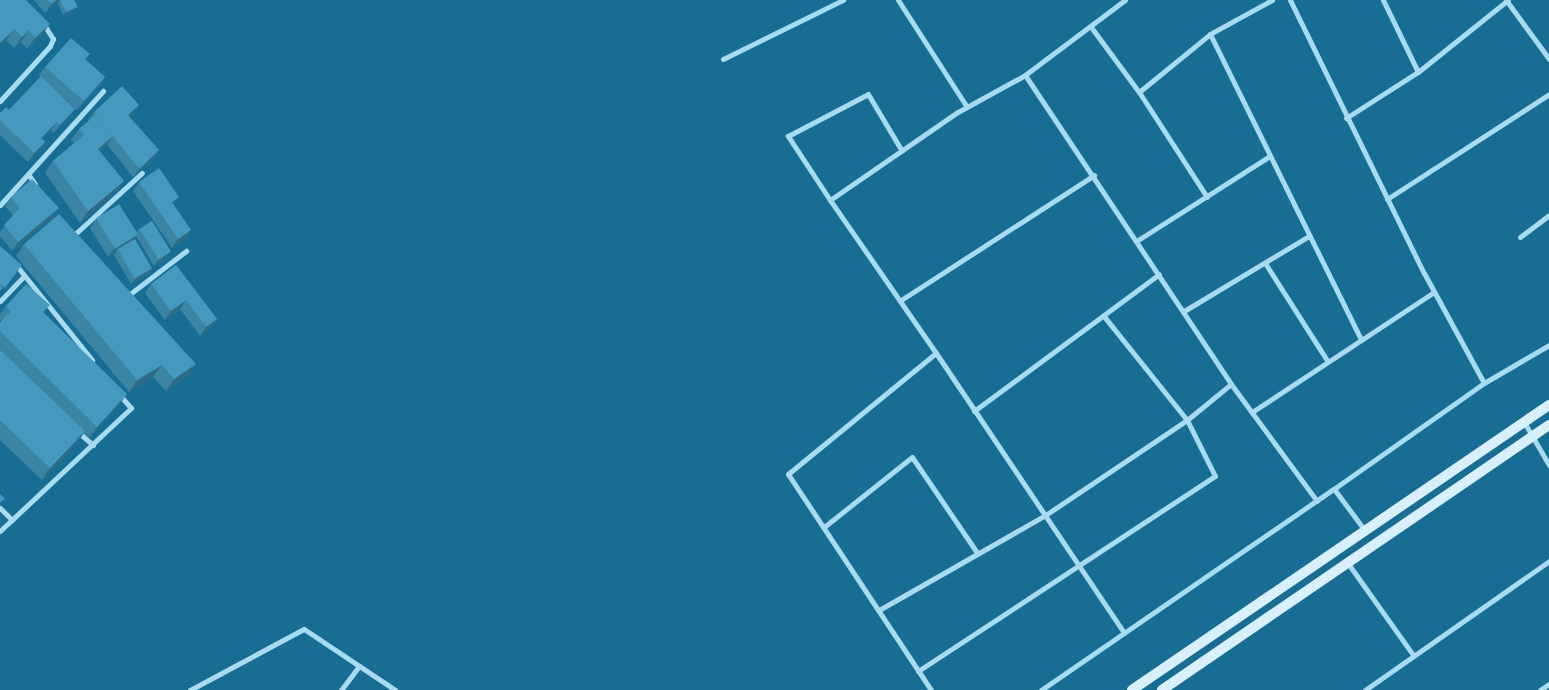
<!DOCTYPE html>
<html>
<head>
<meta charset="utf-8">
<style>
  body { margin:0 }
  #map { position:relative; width:1549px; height:690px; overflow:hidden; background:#186d95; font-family:Rubik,sans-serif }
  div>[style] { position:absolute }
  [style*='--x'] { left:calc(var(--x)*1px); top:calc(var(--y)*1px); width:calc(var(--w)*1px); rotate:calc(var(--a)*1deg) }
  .street>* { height:5px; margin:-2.5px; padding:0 2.5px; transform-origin:2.5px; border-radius:2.5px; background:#a9dbf0 }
  .secondary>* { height:10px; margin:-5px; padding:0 5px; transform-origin:5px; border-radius:5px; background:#d8f0fb }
  .wall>* { inset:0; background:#3b84a3 }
  .shaded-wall>* { inset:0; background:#306b85 }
  .building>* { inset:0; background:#4599be; transform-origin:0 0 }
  span { translate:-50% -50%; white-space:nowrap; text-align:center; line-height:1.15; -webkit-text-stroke:4px #186d95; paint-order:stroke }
</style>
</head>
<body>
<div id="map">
  <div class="street">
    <div style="--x:898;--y:0;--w:127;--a:57.2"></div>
    <div style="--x:1272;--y:0;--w:71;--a:151.3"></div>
    <div style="--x:1210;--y:34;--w:341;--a:63.7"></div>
    <div style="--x:1290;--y:0;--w:304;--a:63.9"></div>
    <div style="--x:1424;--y:273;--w:125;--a:61.4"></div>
    <div style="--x:1484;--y:383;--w:184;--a:144.8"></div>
    <div style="--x:1334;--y:489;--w:49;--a:53.4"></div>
    <div style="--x:1383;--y:0;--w:80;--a:64.1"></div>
    <div style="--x:1506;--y:0;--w:73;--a:53.9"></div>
    <div style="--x:1091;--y:27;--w:81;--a:53.6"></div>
    <div style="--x:1139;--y:92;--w:92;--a:-39.2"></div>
    <div style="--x:723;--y:59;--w:134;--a:-26.2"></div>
    <div style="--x:1025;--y:75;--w:125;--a:-36.9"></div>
    <div style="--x:1139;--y:92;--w:125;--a:57.1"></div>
    <div style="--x:0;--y:101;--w:74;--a:-47.7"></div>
    <div style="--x:50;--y:46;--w:8;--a:-67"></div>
    <div style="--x:53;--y:39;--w:19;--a:-122"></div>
    <div style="--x:1346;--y:118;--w:85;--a:-32.6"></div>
    <div style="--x:1418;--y:72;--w:115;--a:-38.7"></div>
    <div style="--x:28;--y:174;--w:12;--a:55"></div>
    <div style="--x:1387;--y:199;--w:193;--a:-32.9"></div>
    <div style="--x:830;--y:200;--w:77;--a:-123.3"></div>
    <div style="--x:788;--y:136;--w:90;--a:-27.7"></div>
    <div style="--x:868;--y:94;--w:66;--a:59.2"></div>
    <div style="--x:0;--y:205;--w:154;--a:-47.9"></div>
    <div style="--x:74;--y:235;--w:92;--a:-42.4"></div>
    <div style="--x:1520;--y:237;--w:36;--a:-37"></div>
    <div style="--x:1138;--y:240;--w:156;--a:-32.5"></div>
    <div style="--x:1265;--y:263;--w:117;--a:57.5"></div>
    <div style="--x:16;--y:265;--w:122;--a:51.3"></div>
    <div style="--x:126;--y:297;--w:76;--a:-37.5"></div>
    <div style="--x:901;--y:300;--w:230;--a:-32.9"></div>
    <div style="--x:0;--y:301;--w:35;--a:-46"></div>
    <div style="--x:1184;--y:311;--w:146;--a:-31"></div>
    <div style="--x:936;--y:353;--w:337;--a:56.1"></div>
    <div style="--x:1484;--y:383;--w:75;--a:-30.3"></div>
    <div style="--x:974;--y:411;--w:230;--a:-36.5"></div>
    <div style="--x:1252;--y:412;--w:218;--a:-33.4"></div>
    <div style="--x:1524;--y:422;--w:50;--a:59.8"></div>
    <div style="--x:78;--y:432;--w:20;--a:41"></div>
    <div style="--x:0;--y:508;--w:17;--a:45"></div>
    <div style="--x:824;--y:527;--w:112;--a:-38.5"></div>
    <div style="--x:912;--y:457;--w:117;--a:55.8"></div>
    <div style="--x:0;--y:531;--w:180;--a:-43.2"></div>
    <div style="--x:131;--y:408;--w:18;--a:-131"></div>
    <div style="--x:1347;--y:562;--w:114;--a:54.6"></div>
    <div style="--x:879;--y:610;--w:190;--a:-29.7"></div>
    <div style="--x:1044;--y:516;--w:172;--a:-33.9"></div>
    <div style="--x:1187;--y:420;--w:134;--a:-128.7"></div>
    <div style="--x:918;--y:671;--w:355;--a:-33.3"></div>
    <div style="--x:1215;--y:476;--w:63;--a:-116.6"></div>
    <div style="--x:1187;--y:420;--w:57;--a:-39.3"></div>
    <div style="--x:190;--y:690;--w:129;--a:-28.2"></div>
    <div style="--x:304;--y:629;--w:110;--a:33.8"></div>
    <div style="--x:341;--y:690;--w:30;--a:-53"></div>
    <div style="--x:931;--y:690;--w:259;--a:-123.5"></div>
    <div style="--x:788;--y:474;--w:191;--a:-39.3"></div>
    <div style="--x:936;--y:353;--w:186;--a:-124.7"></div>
    <div style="--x:830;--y:200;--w:153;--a:-34.6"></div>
    <div style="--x:956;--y:113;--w:79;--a:-28.8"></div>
    <div style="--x:1025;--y:75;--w:371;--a:56.3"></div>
    <div style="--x:1231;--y:384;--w:145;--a:53.7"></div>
    <div style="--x:1041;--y:690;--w:355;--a:-34.5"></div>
    <div style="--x:1365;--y:690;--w:225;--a:-35"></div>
    <div style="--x:1540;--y:690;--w:11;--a:-34"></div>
  </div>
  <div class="secondary">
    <div style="--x:1132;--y:690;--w:505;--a:-34.35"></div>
    <div style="--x:1162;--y:690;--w:469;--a:-34.4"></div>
  </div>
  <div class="wall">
    <div style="clip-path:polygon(0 0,42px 35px,27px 49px,21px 42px,14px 48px,6px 40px)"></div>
    <div style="clip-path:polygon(34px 0,60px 0,45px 13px)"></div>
    <div style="clip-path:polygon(60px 0,75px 10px,63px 15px,58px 3px)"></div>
    <div style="clip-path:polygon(86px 60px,105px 77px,99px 86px,77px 110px,46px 81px,75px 109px,68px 118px,53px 133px,51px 130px,42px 139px,45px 142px,39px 151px,28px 162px,0 135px,0 113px,9px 110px,41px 77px,39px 75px,45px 67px)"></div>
    <div style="clip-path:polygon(139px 105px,133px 114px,129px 117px,159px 150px,153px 159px,133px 177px,107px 144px,100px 152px,124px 181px,116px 192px,80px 223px,45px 173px,53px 161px,74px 143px,71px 140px,79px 129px,88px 121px,94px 112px)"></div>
    <div style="clip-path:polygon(139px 182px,179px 197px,173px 205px,191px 230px,185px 239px,172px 248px,133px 191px)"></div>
    <div style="clip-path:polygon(11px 197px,59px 208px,53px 217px,12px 251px,0 236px,0 232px,13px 215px,5px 206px)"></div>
    <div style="clip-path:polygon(96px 219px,137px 232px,139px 229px,167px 258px,154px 266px,136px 236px,133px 241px,148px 274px,131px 284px,114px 255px,116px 252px,108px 257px,90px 228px)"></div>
    <div style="clip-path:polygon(24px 244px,188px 375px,166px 391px,153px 377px,129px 392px,16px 256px)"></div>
    <div style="clip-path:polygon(176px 265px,217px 319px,211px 328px,200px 336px,180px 309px,165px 320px,145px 293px,151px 284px)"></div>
    <div style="clip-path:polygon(6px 306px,44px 313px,119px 405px,89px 438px,84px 433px,77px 443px,42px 480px,0 440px,0 323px,1px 321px,0 320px,0 314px)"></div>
  </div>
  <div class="shaded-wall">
    <div style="clip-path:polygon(56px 0,60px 0,45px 13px,51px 4px)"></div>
    <div style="clip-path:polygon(78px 7px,75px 10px,63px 15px,66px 12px)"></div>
    <div style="clip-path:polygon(50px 24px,42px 35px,27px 49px,35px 38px)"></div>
    <div style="clip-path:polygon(15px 29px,6px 40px,0 46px,0 43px)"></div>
    <div style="clip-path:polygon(29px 30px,21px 42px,14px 48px,22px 37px)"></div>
    <div style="clip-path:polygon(105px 77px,99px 86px,77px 110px,84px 101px)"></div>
    <div style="clip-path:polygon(139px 105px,133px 114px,122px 124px,128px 115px)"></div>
    <div style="clip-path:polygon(75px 109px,68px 118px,53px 133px,60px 125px)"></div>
    <div style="clip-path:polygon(57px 122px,51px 130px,35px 147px,41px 138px)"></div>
    <div style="clip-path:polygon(113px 136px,105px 147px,90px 160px,98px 149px)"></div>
    <div style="clip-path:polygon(45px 142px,39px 151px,28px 162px,34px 153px)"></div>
    <div style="clip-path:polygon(159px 150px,153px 159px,133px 177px,139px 169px)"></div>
    <div style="clip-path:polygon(124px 181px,116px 192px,80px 223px,88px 211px)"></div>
    <div style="clip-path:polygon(179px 197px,173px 206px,172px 202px)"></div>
    <div style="clip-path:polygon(59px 208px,53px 217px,12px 251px,18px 242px)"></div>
    <div style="clip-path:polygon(191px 230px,185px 239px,172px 248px,178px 239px)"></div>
    <div style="clip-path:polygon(138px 234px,132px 242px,118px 249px,116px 252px,108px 257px,114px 249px)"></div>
    <div style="clip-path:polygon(171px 252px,167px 258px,154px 266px,158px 260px)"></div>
    <div style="clip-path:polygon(152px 268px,148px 274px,131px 284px,136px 278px)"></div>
    <div style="clip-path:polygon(186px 300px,180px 309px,165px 320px,171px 311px)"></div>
    <div style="clip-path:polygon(217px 319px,211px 328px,200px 336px,206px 327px)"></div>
    <div style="clip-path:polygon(196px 364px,188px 375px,166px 391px,174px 379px)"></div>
    <div style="clip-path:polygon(162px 365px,153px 377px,129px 392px,137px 380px)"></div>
    <div style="clip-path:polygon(127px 394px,119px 405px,89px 438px,97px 427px)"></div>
    <div style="clip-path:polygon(85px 431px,77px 443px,42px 480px,50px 468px)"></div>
  </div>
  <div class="building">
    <div style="clip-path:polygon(0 0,26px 0,50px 24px,35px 38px,29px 30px,22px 37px,15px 29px,0 43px)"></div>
    <div style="clip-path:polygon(48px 0,56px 0,51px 4px)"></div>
    <div style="clip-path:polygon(60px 0,74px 0,78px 7px,66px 12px)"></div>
    <div style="clip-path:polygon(71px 38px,90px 54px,85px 59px,105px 77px,84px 101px,45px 67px)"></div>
    <div style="clip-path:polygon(41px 76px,75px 109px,60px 125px,57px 122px,41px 138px,45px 142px,34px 153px,0 120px,0 113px,6px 107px,9px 110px)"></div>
    <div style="clip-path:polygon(122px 86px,139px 105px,128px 115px,159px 150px,139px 169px,94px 112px)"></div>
    <div style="clip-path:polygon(96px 115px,113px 136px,98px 149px,124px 181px,88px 211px,53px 161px,84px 135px,79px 129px)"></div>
    <div style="clip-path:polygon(159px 168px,179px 197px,172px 202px,191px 230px,178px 239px,139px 182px)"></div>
    <div style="clip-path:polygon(32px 179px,59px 208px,18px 242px,4px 225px,20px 208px,11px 197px)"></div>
    <div style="left:119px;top:204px;width:36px;height:27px;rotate:58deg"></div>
    <div style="clip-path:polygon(59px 214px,196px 364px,174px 379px,162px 365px,137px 380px,24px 244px)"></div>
    <div style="left:152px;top:221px;width:36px;height:15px;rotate:58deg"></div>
    <div style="left:135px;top:239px;width:34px;height:20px;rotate:60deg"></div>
    <div style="clip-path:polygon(0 246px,22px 265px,5px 288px,0 284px)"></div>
    <div style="clip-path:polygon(176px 265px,217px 319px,206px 327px,186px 300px,171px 311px,151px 284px)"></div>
    <div style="clip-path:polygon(0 284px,3px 288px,0 291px)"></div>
    <div style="clip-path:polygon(26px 284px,50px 305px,43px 312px,127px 394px,97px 427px,0 331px,0 323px,11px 311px,6px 306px)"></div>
    <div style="clip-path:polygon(0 350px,85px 431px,50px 468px,0 420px)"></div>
    <div style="clip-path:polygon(0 494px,5px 499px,0 503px)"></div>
  </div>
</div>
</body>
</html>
